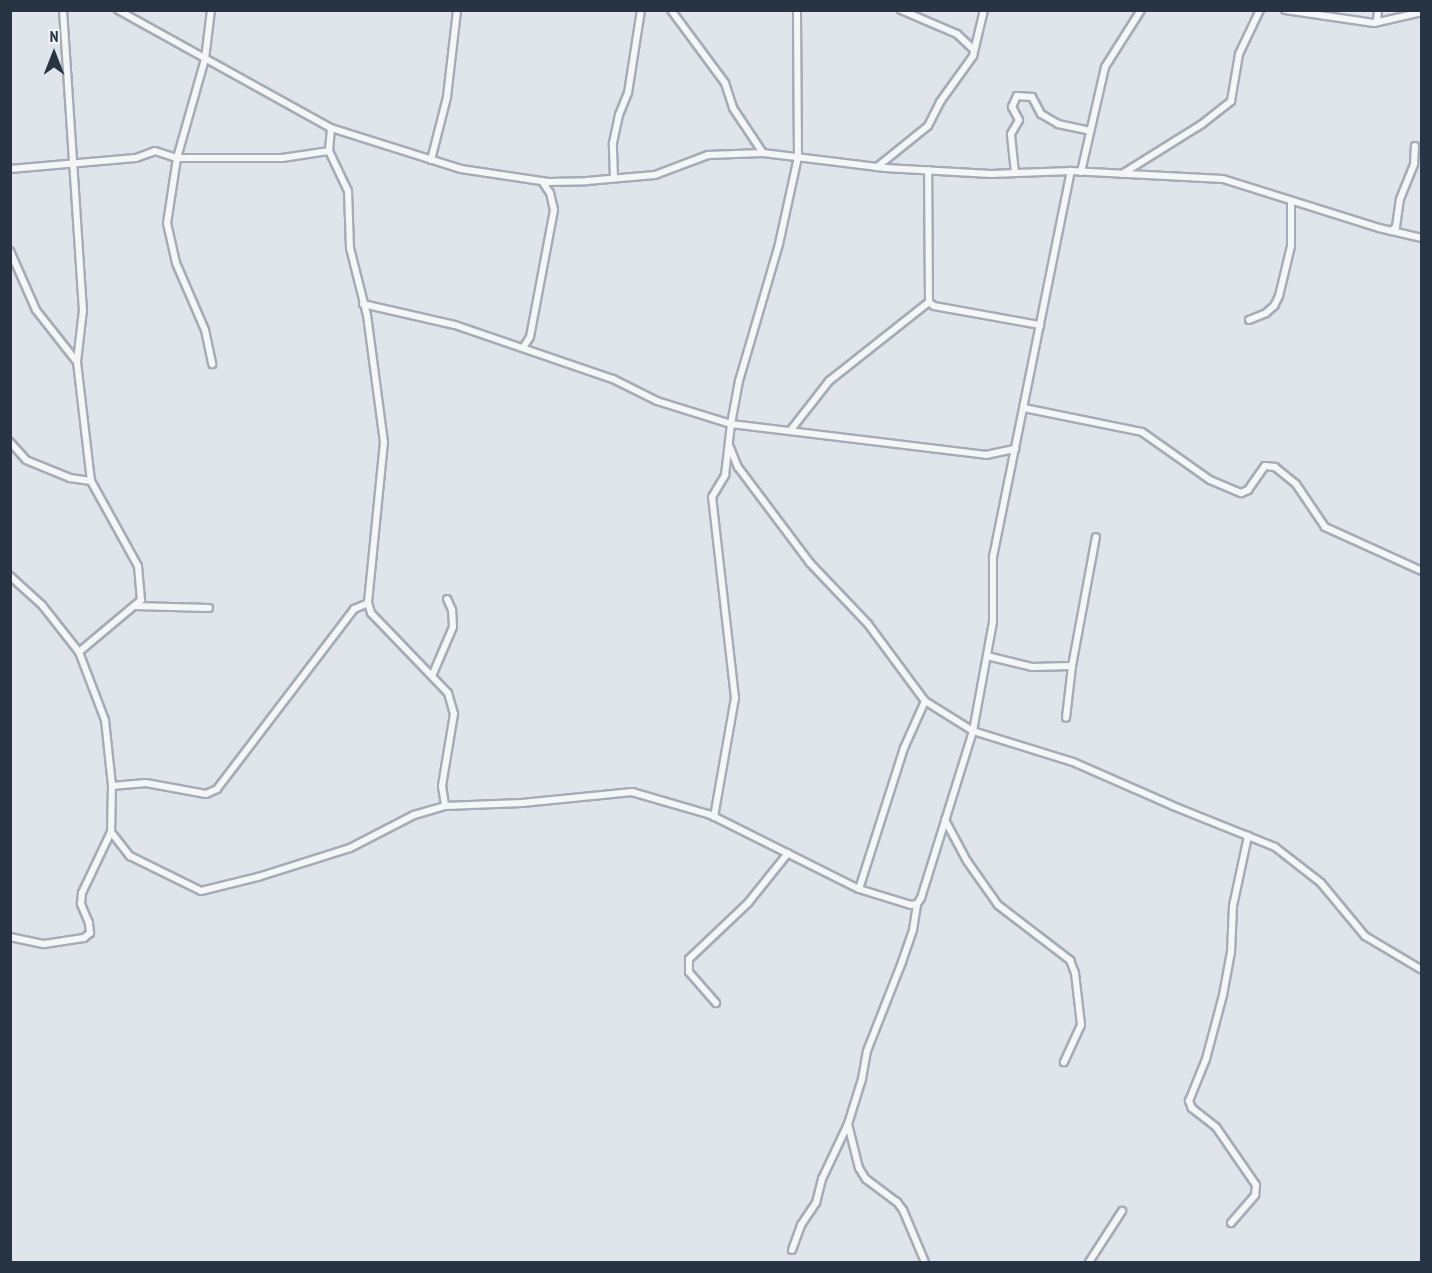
<!DOCTYPE html>
<html>
<head>
<meta charset="utf-8">
<style>
  body { margin:0 }
  #map { position:relative; width:1432px; height:1273px; overflow:hidden; background:#e0e5eb; font-family:"PT Sans Narrow",sans-serif }
  div>[style] { position:absolute }
  [style*='--x'] { left:calc(var(--x)*1px); top:calc(var(--y)*1px); width:calc(var(--w)*1px); rotate:calc(var(--a)*1deg) }
  .roads { filter:drop-shadow(2px 0 #a5acb6) drop-shadow(-2px 0 #a5acb6) drop-shadow(0 2px #a5acb6) drop-shadow(0 -2px #a5acb6) }
  .minor>* { height:6px; margin:-3px; padding:0 3px; transform-origin:3px; border-radius:3px; background:#f4f6f8 }
  span { translate:-50% -50%; white-space:nowrap; text-align:center; line-height:1.15; -webkit-text-stroke:4.5px #f0f4f8; paint-order:stroke }
  .frame { position:absolute; inset:0; border:12px solid #273444; pointer-events:none }
  .north { position:absolute; left:24px; top:24px; width:60px; height:60px; -webkit-text-stroke:4px #f0f4f8; paint-order:stroke; rotate:0deg; font-size:16px; font-weight:700; line-height:24px; text-align:center; color:#273444 }
  .north::after { content:''; display:block; margin:auto; width:21px; height:27px; background:#273444; clip-path:polygon(50% 0,100% 100%,50% 72%,0 100%) }
</style>
</head>
<body>
<div id="map">
  <div class="roads">
    <div class="minor">
      <div style="--x:63;--y:10;--w:301;--a:86.2"></div>
      <div style="--x:83;--y:310;--w:52;--a:96.6"></div>
      <div style="--x:77;--y:362;--w:120;--a:83.3"></div>
      <div style="--x:91;--y:481;--w:97;--a:61.1"></div>
      <div style="--x:138;--y:566;--w:34;--a:85"></div>
      <div style="--x:141;--y:600;--w:81;--a:140"></div>
      <div style="--x:118;--y:10;--w:244;--a:29"></div>
      <div style="--x:331;--y:128;--w:136;--a:17.5"></div>
      <div style="--x:461;--y:169;--w:88;--a:8.5"></div>
      <div style="--x:548;--y:182;--w:39;--a:-1"></div>
      <div style="--x:587;--y:181;--w:68;--a:-5"></div>
      <div style="--x:655;--y:175;--w:57;--a:-20.7"></div>
      <div style="--x:708;--y:155;--w:55;--a:-2.1"></div>
      <div style="--x:763;--y:153;--w:123;--a:7"></div>
      <div style="--x:885;--y:168;--w:106;--a:3.2"></div>
      <div style="--x:991;--y:174;--w:80;--a:-2.1"></div>
      <div style="--x:1071;--y:171;--w:152;--a:3"></div>
      <div style="--x:1223;--y:179;--w:164;--a:17.4"></div>
      <div style="--x:1379;--y:228;--w:44;--a:13.1"></div>
      <div style="--x:211;--y:10;--w:49;--a:97"></div>
      <div style="--x:205;--y:59;--w:103;--a:105.8"></div>
      <div style="--x:177;--y:158;--w:66;--a:98.7"></div>
      <div style="--x:167;--y:223;--w:41;--a:77.3"></div>
      <div style="--x:176;--y:263;--w:73;--a:66.6"></div>
      <div style="--x:205;--y:330;--w:35;--a:78"></div>
      <div style="--x:671;--y:10;--w:91;--a:53.5"></div>
      <div style="--x:725;--y:83;--w:26;--a:72"></div>
      <div style="--x:733;--y:108;--w:54;--a:56.3"></div>
      <div style="--x:901;--y:10;--w:61;--a:23.2"></div>
      <div style="--x:957;--y:34;--w:23;--a:43"></div>
      <div style="--x:1285;--y:10;--w:90;--a:8.3"></div>
      <div style="--x:1374;--y:23;--w:49;--a:-12.9"></div>
      <div style="--x:1377;--y:22;--w:12;--a:-85"></div>
      <div style="--x:331;--y:128;--w:23;--a:95"></div>
      <div style="--x:329;--y:151;--w:44;--a:64.6"></div>
      <div style="--x:348;--y:191;--w:57;--a:88"></div>
      <div style="--x:350;--y:248;--w:69;--a:75.8"></div>
      <div style="--x:367;--y:315;--w:128;--a:82.4"></div>
      <div style="--x:384;--y:442;--w:162;--a:95.7"></div>
      <div style="--x:368;--y:603;--w:10;--a:73"></div>
      <div style="--x:371;--y:613;--w:111;--a:46.1"></div>
      <div style="--x:448;--y:693;--w:22;--a:74"></div>
      <div style="--x:454;--y:714;--w:73;--a:99.5"></div>
      <div style="--x:442;--y:786;--w:20;--a:81"></div>
      <div style="--x:431;--y:160;--w:65;--a:-75.7"></div>
      <div style="--x:447;--y:97;--w:88;--a:-83.4"></div>
      <div style="--x:877;--y:167;--w:65;--a:-38.8"></div>
      <div style="--x:928;--y:126;--w:27;--a:-63"></div>
      <div style="--x:940;--y:102;--w:57;--a:-54.3"></div>
      <div style="--x:973;--y:56;--w:47;--a:-76.6"></div>
      <div style="--x:10;--y:169;--w:126;--a:-5"></div>
      <div style="--x:136;--y:158;--w:20;--a:-20"></div>
      <div style="--x:155;--y:151;--w:23;--a:18"></div>
      <div style="--x:177;--y:158;--w:105;--a:0"></div>
      <div style="--x:282;--y:158;--w:48;--a:-8.5"></div>
      <div style="--x:1081;--y:172;--w:108;--a:-77.1"></div>
      <div style="--x:1105;--y:67;--w:67;--a:-57.7"></div>
      <div style="--x:1015;--y:173;--w:39;--a:-96"></div>
      <div style="--x:1011;--y:134;--w:16;--a:-60"></div>
      <div style="--x:1019;--y:120;--w:15;--a:-118"></div>
      <div style="--x:1012;--y:107;--w:12;--a:-66"></div>
      <div style="--x:1017;--y:96;--w:15;--a:4"></div>
      <div style="--x:1032;--y:97;--w:19;--a:62"></div>
      <div style="--x:1041;--y:114;--w:20;--a:30"></div>
      <div style="--x:1058;--y:124;--w:33;--a:12"></div>
      <div style="--x:1122;--y:174;--w:94;--a:-32"></div>
      <div style="--x:1202;--y:124;--w:37;--a:-38"></div>
      <div style="--x:1231;--y:101;--w:48;--a:-80.3"></div>
      <div style="--x:1239;--y:54;--w:49;--a:-64.5"></div>
      <div style="--x:614;--y:178;--w:35;--a:-92"></div>
      <div style="--x:613;--y:143;--w:29;--a:-78"></div>
      <div style="--x:619;--y:115;--w:24;--a:-68"></div>
      <div style="--x:628;--y:93;--w:84;--a:-81.1"></div>
      <div style="--x:1391;--y:231;--w:6;--a:-39"></div>
      <div style="--x:1396;--y:227;--w:28;--a:-82"></div>
      <div style="--x:1400;--y:199;--w:38;--a:-68"></div>
      <div style="--x:1414;--y:164;--w:18;--a:-87"></div>
      <div style="--x:10;--y:251;--w:64;--a:66.2"></div>
      <div style="--x:36;--y:310;--w:66;--a:51.7"></div>
      <div style="--x:929;--y:302;--w:6;--a:39"></div>
      <div style="--x:934;--y:306;--w:108;--a:10.2"></div>
      <div style="--x:363;--y:304;--w:94;--a:12.9"></div>
      <div style="--x:455;--y:325;--w:167;--a:18.9"></div>
      <div style="--x:613;--y:379;--w:49;--a:26.6"></div>
      <div style="--x:657;--y:401;--w:77;--a:17.3"></div>
      <div style="--x:731;--y:424;--w:257;--a:6.9"></div>
      <div style="--x:986;--y:455;--w:30;--a:-12"></div>
      <div style="--x:1249;--y:320;--w:18;--a:-22"></div>
      <div style="--x:1266;--y:313;--w:11;--a:-41"></div>
      <div style="--x:1274;--y:306;--w:11;--a:-63"></div>
      <div style="--x:1279;--y:296;--w:51;--a:-76.5"></div>
      <div style="--x:1291;--y:246;--w:45;--a:-90"></div>
      <div style="--x:523;--y:348;--w:13;--a:-58"></div>
      <div style="--x:530;--y:337;--w:129;--a:-79.3"></div>
      <div style="--x:554;--y:210;--w:17;--a:-103"></div>
      <div style="--x:550;--y:193;--w:14;--a:-124"></div>
      <div style="--x:1024;--y:408;--w:120;--a:11.5"></div>
      <div style="--x:1142;--y:432;--w:83;--a:35.2"></div>
      <div style="--x:1210;--y:480;--w:34;--a:23"></div>
      <div style="--x:1241;--y:493;--w:8;--a:-23"></div>
      <div style="--x:1248;--y:490;--w:29;--a:-55"></div>
      <div style="--x:1265;--y:466;--w:10;--a:6"></div>
      <div style="--x:1275;--y:467;--w:27;--a:39"></div>
      <div style="--x:1296;--y:484;--w:52;--a:56"></div>
      <div style="--x:1325;--y:527;--w:107;--a:24.4"></div>
      <div style="--x:790;--y:431;--w:63;--a:-52"></div>
      <div style="--x:829;--y:381;--w:127;--a:-38.3"></div>
      <div style="--x:929;--y:302;--w:132;--a:-90.4"></div>
      <div style="--x:10;--y:442;--w:24;--a:48"></div>
      <div style="--x:26;--y:460;--w:48;--a:22.2"></div>
      <div style="--x:70;--y:478;--w:21;--a:8"></div>
      <div style="--x:729;--y:445;--w:24;--a:68"></div>
      <div style="--x:738;--y:467;--w:120;--a:53.1"></div>
      <div style="--x:810;--y:563;--w:84;--a:46.4"></div>
      <div style="--x:868;--y:624;--w:96;--a:53.5"></div>
      <div style="--x:925;--y:701;--w:57;--a:32"></div>
      <div style="--x:973;--y:731;--w:105;--a:17.2"></div>
      <div style="--x:1073;--y:762;--w:109;--a:23.7"></div>
      <div style="--x:1173;--y:806;--w:110;--a:21.9"></div>
      <div style="--x:1275;--y:847;--w:58;--a:38"></div>
      <div style="--x:1321;--y:883;--w:69;--a:50.3"></div>
      <div style="--x:1365;--y:936;--w:66;--a:30.8"></div>
      <div style="--x:10;--y:576;--w:43;--a:42.2"></div>
      <div style="--x:42;--y:605;--w:60;--a:51.8"></div>
      <div style="--x:79;--y:652;--w:73;--a:69.1"></div>
      <div style="--x:105;--y:720;--w:66;--a:83.9"></div>
      <div style="--x:112;--y:786;--w:46;--a:91.2"></div>
      <div style="--x:111;--y:832;--w:31;--a:52"></div>
      <div style="--x:130;--y:856;--w:79;--a:26.2"></div>
      <div style="--x:201;--y:891;--w:59;--a:-13.8"></div>
      <div style="--x:258;--y:877;--w:96;--a:-17.5"></div>
      <div style="--x:350;--y:848;--w:72;--a:-27.3"></div>
      <div style="--x:414;--y:815;--w:32;--a:-16"></div>
      <div style="--x:445;--y:806;--w:77;--a:-2.2"></div>
      <div style="--x:522;--y:803;--w:111;--a:-5.7"></div>
      <div style="--x:632;--y:792;--w:82;--a:16.2"></div>
      <div style="--x:711;--y:815;--w:165;--a:26.6"></div>
      <div style="--x:859;--y:889;--w:54;--a:17.1"></div>
      <div style="--x:911;--y:905;--w:6;--a:-9"></div>
      <div style="--x:917;--y:904;--w:7;--a:-56"></div>
      <div style="--x:921;--y:898;--w:175;--a:-72.7"></div>
      <div style="--x:973;--y:731;--w:111;--a:-79.6"></div>
      <div style="--x:993;--y:622;--w:65;--a:-90"></div>
      <div style="--x:993;--y:557;--w:394;--a:-78.6"></div>
      <div style="--x:135;--y:606;--w:74;--a:1.5"></div>
      <div style="--x:987;--y:656;--w:46;--a:13.7"></div>
      <div style="--x:1032;--y:667;--w:40;--a:-1.4"></div>
      <div style="--x:1072;--y:666;--w:52;--a:96.6"></div>
      <div style="--x:1072;--y:666;--w:131;--a:-79.5"></div>
      <div style="--x:432;--y:676;--w:53;--a:-66.8"></div>
      <div style="--x:453;--y:627;--w:17;--a:-93"></div>
      <div style="--x:452;--y:610;--w:12;--a:-114"></div>
      <div style="--x:112;--y:786;--w:34;--a:-5"></div>
      <div style="--x:146;--y:783;--w:61;--a:10.4"></div>
      <div style="--x:206;--y:794;--w:12;--a:-24"></div>
      <div style="--x:217;--y:789;--w:226;--a:-52.7"></div>
      <div style="--x:354;--y:609;--w:15;--a:-23"></div>
      <div style="--x:714;--y:817;--w:121;--a:-80"></div>
      <div style="--x:735;--y:698;--w:202;--a:-96.5"></div>
      <div style="--x:712;--y:497;--w:26;--a:-59"></div>
      <div style="--x:725;--y:475;--w:51;--a:-83.3"></div>
      <div style="--x:731;--y:424;--w:44;--a:-79.5"></div>
      <div style="--x:739;--y:381;--w:143;--a:-73.7"></div>
      <div style="--x:779;--y:244;--w:89;--a:-77.7"></div>
      <div style="--x:798;--y:157;--w:147;--a:-90.4"></div>
      <div style="--x:945;--y:820;--w:47;--a:61.8"></div>
      <div style="--x:967;--y:861;--w:54;--a:54.8"></div>
      <div style="--x:998;--y:905;--w:91;--a:37.4"></div>
      <div style="--x:1070;--y:960;--w:14;--a:69"></div>
      <div style="--x:1075;--y:973;--w:52;--a:83.4"></div>
      <div style="--x:1081;--y:1025;--w:41;--a:114.7"></div>
      <div style="--x:859;--y:889;--w:148;--a:-72.3"></div>
      <div style="--x:904;--y:748;--w:51;--a:-65.9"></div>
      <div style="--x:10;--y:937;--w:35;--a:12"></div>
      <div style="--x:44;--y:944;--w:40;--a:-8.5"></div>
      <div style="--x:84;--y:938;--w:8;--a:-40"></div>
      <div style="--x:90;--y:933;--w:10;--a:-96"></div>
      <div style="--x:89;--y:923;--w:21;--a:-113"></div>
      <div style="--x:81;--y:904;--w:11;--a:-85"></div>
      <div style="--x:82;--y:893;--w:68;--a:-64.6"></div>
      <div style="--x:716;--y:1003;--w:41;--a:-131.1"></div>
      <div style="--x:689;--y:972;--w:13;--a:-90"></div>
      <div style="--x:689;--y:959;--w:81;--a:-43.5"></div>
      <div style="--x:748;--y:903;--w:64;--a:-51.3"></div>
      <div style="--x:848;--y:1124;--w:45;--a:76"></div>
      <div style="--x:859;--y:1168;--w:13;--a:58"></div>
      <div style="--x:866;--y:1179;--w:39;--a:37"></div>
      <div style="--x:897;--y:1202;--w:10;--a:53"></div>
      <div style="--x:903;--y:1210;--w:56;--a:67.1"></div>
      <div style="--x:1231;--y:1223;--w:37;--a:-49"></div>
      <div style="--x:1255;--y:1195;--w:10;--a:-84"></div>
      <div style="--x:1256;--y:1185;--w:70;--a:-124.6"></div>
      <div style="--x:1216;--y:1127;--w:31;--a:-142"></div>
      <div style="--x:1192;--y:1108;--w:8;--a:-113"></div>
      <div style="--x:1189;--y:1101;--w:45;--a:-68"></div>
      <div style="--x:1206;--y:1059;--w:66;--a:-75.1"></div>
      <div style="--x:1223;--y:995;--w:44;--a:-79.5"></div>
      <div style="--x:1231;--y:952;--w:46;--a:-87.5"></div>
      <div style="--x:1233;--y:906;--w:72;--a:-77.9"></div>
      <div style="--x:792;--y:1250;--w:27;--a:-70"></div>
      <div style="--x:801;--y:1225;--w:27;--a:-56"></div>
      <div style="--x:816;--y:1203;--w:25;--a:-76"></div>
      <div style="--x:822;--y:1179;--w:61;--a:-64.7"></div>
      <div style="--x:848;--y:1124;--w:47;--a:-72.7"></div>
      <div style="--x:862;--y:1079;--w:28;--a:-80"></div>
      <div style="--x:867;--y:1051;--w:96;--a:-68.5"></div>
      <div style="--x:902;--y:962;--w:34;--a:-71"></div>
      <div style="--x:913;--y:930;--w:26;--a:-81"></div>
      <div style="--x:1089;--y:1262;--w:61;--a:-57.1"></div>
    </div>
  </div>
  <div class="frame"></div>
  <div class="north">N</div>
</div>
</body>
</html>
